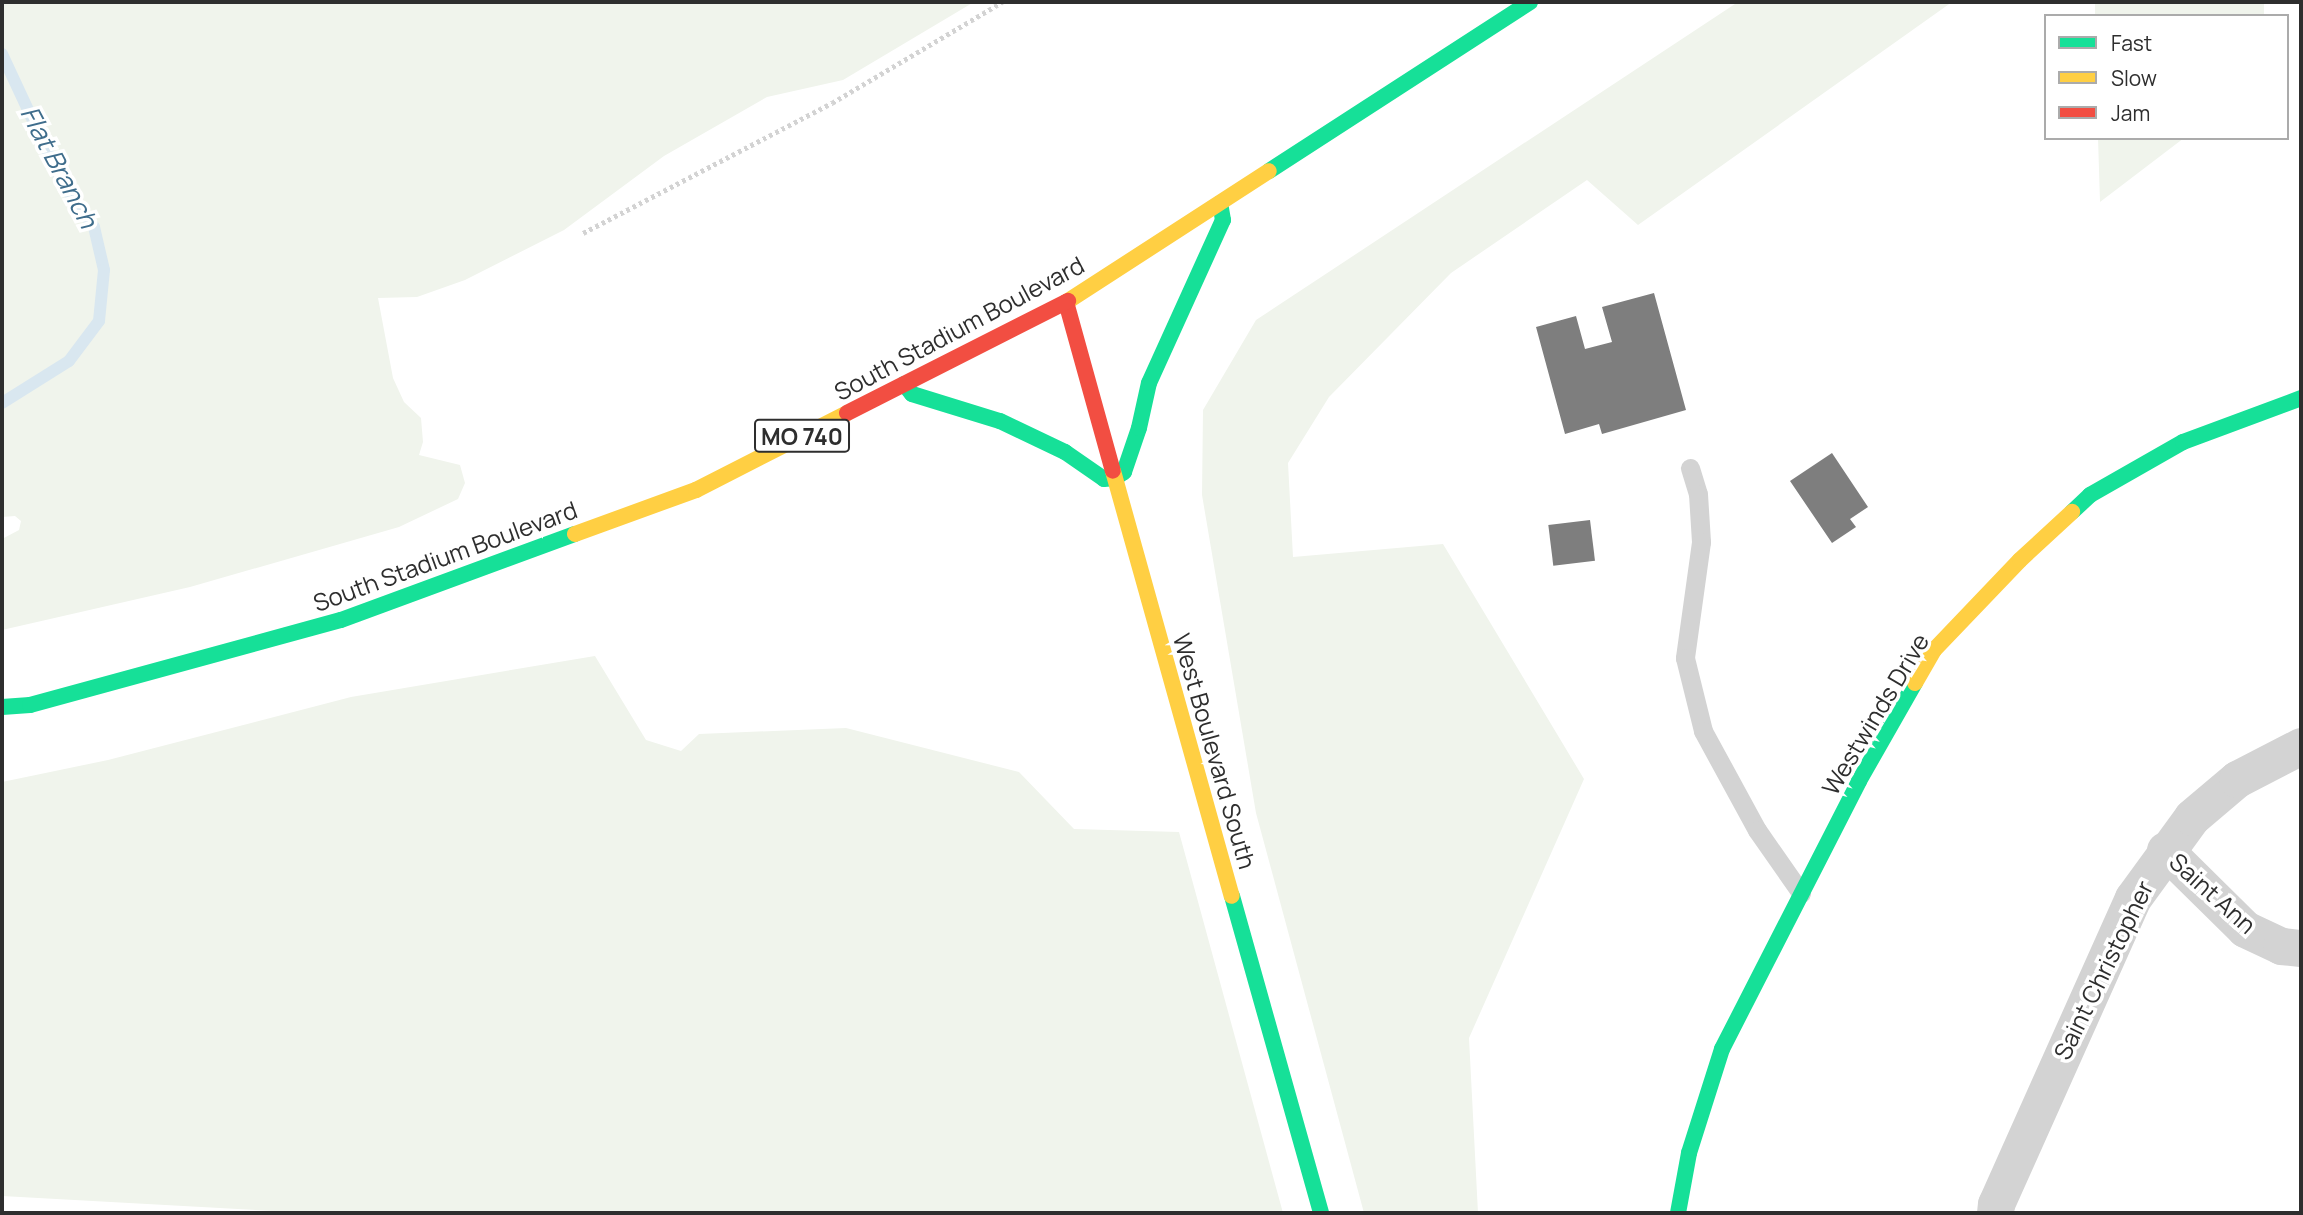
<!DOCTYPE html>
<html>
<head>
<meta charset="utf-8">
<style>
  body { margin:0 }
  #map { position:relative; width:2303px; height:1215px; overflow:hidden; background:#fff; font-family:Manrope,sans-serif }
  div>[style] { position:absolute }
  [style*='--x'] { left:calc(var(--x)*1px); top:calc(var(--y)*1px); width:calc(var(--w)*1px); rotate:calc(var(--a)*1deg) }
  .green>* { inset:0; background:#f0f4ec; transform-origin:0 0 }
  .stream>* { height:12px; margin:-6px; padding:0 6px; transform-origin:6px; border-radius:6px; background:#d9e7f0 }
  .building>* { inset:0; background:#7e7e7e; transform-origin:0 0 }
  .path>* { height:4.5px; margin-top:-2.25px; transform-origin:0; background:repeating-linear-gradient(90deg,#d3d3d3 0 3.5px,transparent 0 7px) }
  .lane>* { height:19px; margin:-9.5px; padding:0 9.5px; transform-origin:9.5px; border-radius:9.5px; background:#d3d3d3 }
  .street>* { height:37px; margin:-18.5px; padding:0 18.5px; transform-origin:18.5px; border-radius:18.5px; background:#d3d3d3 }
  .fast>* { height:16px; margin:-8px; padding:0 8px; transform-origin:8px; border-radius:8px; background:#16e098 }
  .slow>* { height:16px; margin:-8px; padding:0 8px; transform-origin:8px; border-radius:8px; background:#ffcf43 }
  .jam>* { height:16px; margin:-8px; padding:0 8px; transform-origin:8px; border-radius:8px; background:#f24e42 }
  span { translate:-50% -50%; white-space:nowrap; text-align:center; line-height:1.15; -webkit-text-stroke:7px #fff; paint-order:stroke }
  .shield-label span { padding:2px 5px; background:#fff; border:2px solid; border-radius:5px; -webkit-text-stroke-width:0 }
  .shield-label { font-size:23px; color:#2e2e2e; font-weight:700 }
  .street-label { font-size:24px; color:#2e2e2e }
  .water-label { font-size:26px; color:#3f6d8c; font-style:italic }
  .frame { position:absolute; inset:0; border:4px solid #2e2e2e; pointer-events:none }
  .legend { position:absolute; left:2044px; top:14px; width:245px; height:126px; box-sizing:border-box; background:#fff; border:2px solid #ababab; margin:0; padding:9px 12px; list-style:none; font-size:21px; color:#2e2e2e }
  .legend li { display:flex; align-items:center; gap:14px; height:35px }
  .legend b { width:35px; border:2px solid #ababab }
</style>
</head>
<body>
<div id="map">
  <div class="green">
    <div style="clip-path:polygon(2px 2px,974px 2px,843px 80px,767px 97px,664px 156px,564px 230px,465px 280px,417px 297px,378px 298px,393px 378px,404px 402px,421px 418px,423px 442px,419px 455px,460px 465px,465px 483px,458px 499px,399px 527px,190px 587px,2px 630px,2px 539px,19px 530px,21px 521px,15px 516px,2px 517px)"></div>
    <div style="clip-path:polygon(1738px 2px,1952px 2px,1638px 225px,1587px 180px,1451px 273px,1329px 397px,1288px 463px,1293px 557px,1443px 544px,1584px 779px,1469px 1038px,1478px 1213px,1364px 1213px,1256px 813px,1202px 495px,1203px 410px,1256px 320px)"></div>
    <div style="left:2095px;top:2px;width:169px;height:14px"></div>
    <div style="clip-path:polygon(2098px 138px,2184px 138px,2100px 202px)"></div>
    <div style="clip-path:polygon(595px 656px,646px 740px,681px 751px,699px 734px,846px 728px,1019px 772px,1074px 829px,1179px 832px,1283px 1213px,309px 1213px,2px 1196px,2px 782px,108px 760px,351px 697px)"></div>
  </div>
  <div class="stream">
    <div style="--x:2;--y:54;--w:145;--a:65"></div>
    <div style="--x:63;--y:185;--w:52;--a:53.6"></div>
    <div style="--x:94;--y:227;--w:44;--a:76.9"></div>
    <div style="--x:104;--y:270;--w:51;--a:95.6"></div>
    <div style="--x:99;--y:321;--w:50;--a:126.9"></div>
    <div style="--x:69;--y:361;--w:79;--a:147.9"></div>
  </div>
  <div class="building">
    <div style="clip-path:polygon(1654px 293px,1686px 410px,1602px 434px,1599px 424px,1565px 434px,1536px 327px,1576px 316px,1585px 349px,1612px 342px,1602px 307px)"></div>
    <div style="clip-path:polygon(1832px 453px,1868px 507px,1850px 519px,1856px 527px,1832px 543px,1790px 481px)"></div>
    <div style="left:1590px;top:520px;width:41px;height:42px;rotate:83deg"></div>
  </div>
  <div class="path">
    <div style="--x:583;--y:233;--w:281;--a:-27.6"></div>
    <div style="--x:832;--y:103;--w:198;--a:-30.7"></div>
  </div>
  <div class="lane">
    <div style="--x:1690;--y:468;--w:27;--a:73"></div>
    <div style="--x:1698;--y:494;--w:48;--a:86.4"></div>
    <div style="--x:1701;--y:542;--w:117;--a:97.9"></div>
    <div style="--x:1685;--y:658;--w:75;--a:76.1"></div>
    <div style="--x:1703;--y:731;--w:113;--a:61.4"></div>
    <div style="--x:1757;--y:830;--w:77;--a:55.1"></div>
  </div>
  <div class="street">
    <div style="--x:2165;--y:850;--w:112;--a:44.6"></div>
    <div style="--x:2245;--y:929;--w:40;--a:25"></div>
    <div style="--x:2281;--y:946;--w:20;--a:6"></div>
    <div style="--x:1995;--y:1213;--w:9;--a:-84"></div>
    <div style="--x:1996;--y:1204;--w:335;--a:-65.9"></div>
    <div style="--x:2133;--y:898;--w:100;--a:-53.9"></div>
    <div style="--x:2192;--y:817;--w:59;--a:-40.2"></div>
    <div style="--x:2237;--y:779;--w:72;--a:-27.3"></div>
  </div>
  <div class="fast">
    <div style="--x:1269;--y:171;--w:311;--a:-32.9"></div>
    <div style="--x:904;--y:384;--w:13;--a:51"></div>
    <div style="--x:912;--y:394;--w:92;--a:17.1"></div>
    <div style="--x:1000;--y:421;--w:72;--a:25.5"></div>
    <div style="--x:1065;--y:452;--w:47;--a:34.7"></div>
    <div style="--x:1104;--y:479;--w:11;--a:-5"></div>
    <div style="--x:1115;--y:478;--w:11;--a:-34"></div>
    <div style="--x:1124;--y:472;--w:46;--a:-71.2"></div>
    <div style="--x:1139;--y:428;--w:46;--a:-77.5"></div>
    <div style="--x:1149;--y:383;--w:179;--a:-65.6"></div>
    <div style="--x:1223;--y:220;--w:17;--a:-100"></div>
    <div style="--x:2072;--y:512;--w:25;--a:-43"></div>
    <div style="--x:2090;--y:495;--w:107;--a:-29.7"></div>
    <div style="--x:2183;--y:442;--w:126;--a:-20.4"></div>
    <div style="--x:2;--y:707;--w:28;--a:-4"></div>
    <div style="--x:30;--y:705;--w:322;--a:-15.3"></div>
    <div style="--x:341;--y:620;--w:249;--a:-20.2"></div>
    <div style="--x:1232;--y:896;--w:329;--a:74.3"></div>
    <div style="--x:1678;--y:1213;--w:61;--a:-79.6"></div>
    <div style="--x:1689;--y:1153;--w:109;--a:-72.4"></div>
    <div style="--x:1722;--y:1049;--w:301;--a:-62.9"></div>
    <div style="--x:1859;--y:781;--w:113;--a:-60.3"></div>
  </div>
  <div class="slow">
    <div style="--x:1068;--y:301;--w:239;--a:-32.9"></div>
    <div style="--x:1113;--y:471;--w:441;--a:74.4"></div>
    <div style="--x:575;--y:534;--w:129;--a:-20"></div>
    <div style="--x:696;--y:490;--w:169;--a:-27"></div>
    <div style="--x:1915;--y:683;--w:38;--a:-60"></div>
    <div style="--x:1934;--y:650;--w:124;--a:-46.3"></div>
    <div style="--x:2020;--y:560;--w:71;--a:-42.7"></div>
  </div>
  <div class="jam">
    <div style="--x:1066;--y:302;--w:175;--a:74.5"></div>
    <div style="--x:847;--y:413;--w:248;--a:-26.9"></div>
  </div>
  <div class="shield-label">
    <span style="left:802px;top:436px">MO 740</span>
  </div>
  <div class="street-label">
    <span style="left:959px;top:328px;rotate:-28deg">South Stadium Boulevard</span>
    <span style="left:445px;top:556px;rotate:-20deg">South Stadium Boulevard</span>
    <span style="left:1875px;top:714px;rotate:-59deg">Westwinds Drive</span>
    <span style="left:1215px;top:751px;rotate:74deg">West Boulevard South</span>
    <span style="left:2213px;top:893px;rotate:42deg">Saint Ann</span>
    <span style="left:2103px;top:970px;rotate:-64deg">Saint Christopher</span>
  </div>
  <div class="water-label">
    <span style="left:59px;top:167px;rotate:62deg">Flat Branch</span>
  </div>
  <div class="frame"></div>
  <ul class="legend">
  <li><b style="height:9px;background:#16e098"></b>Fast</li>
  <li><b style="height:9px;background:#ffcf43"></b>Slow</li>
  <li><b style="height:9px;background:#f24e42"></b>Jam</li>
  </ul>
</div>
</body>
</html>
